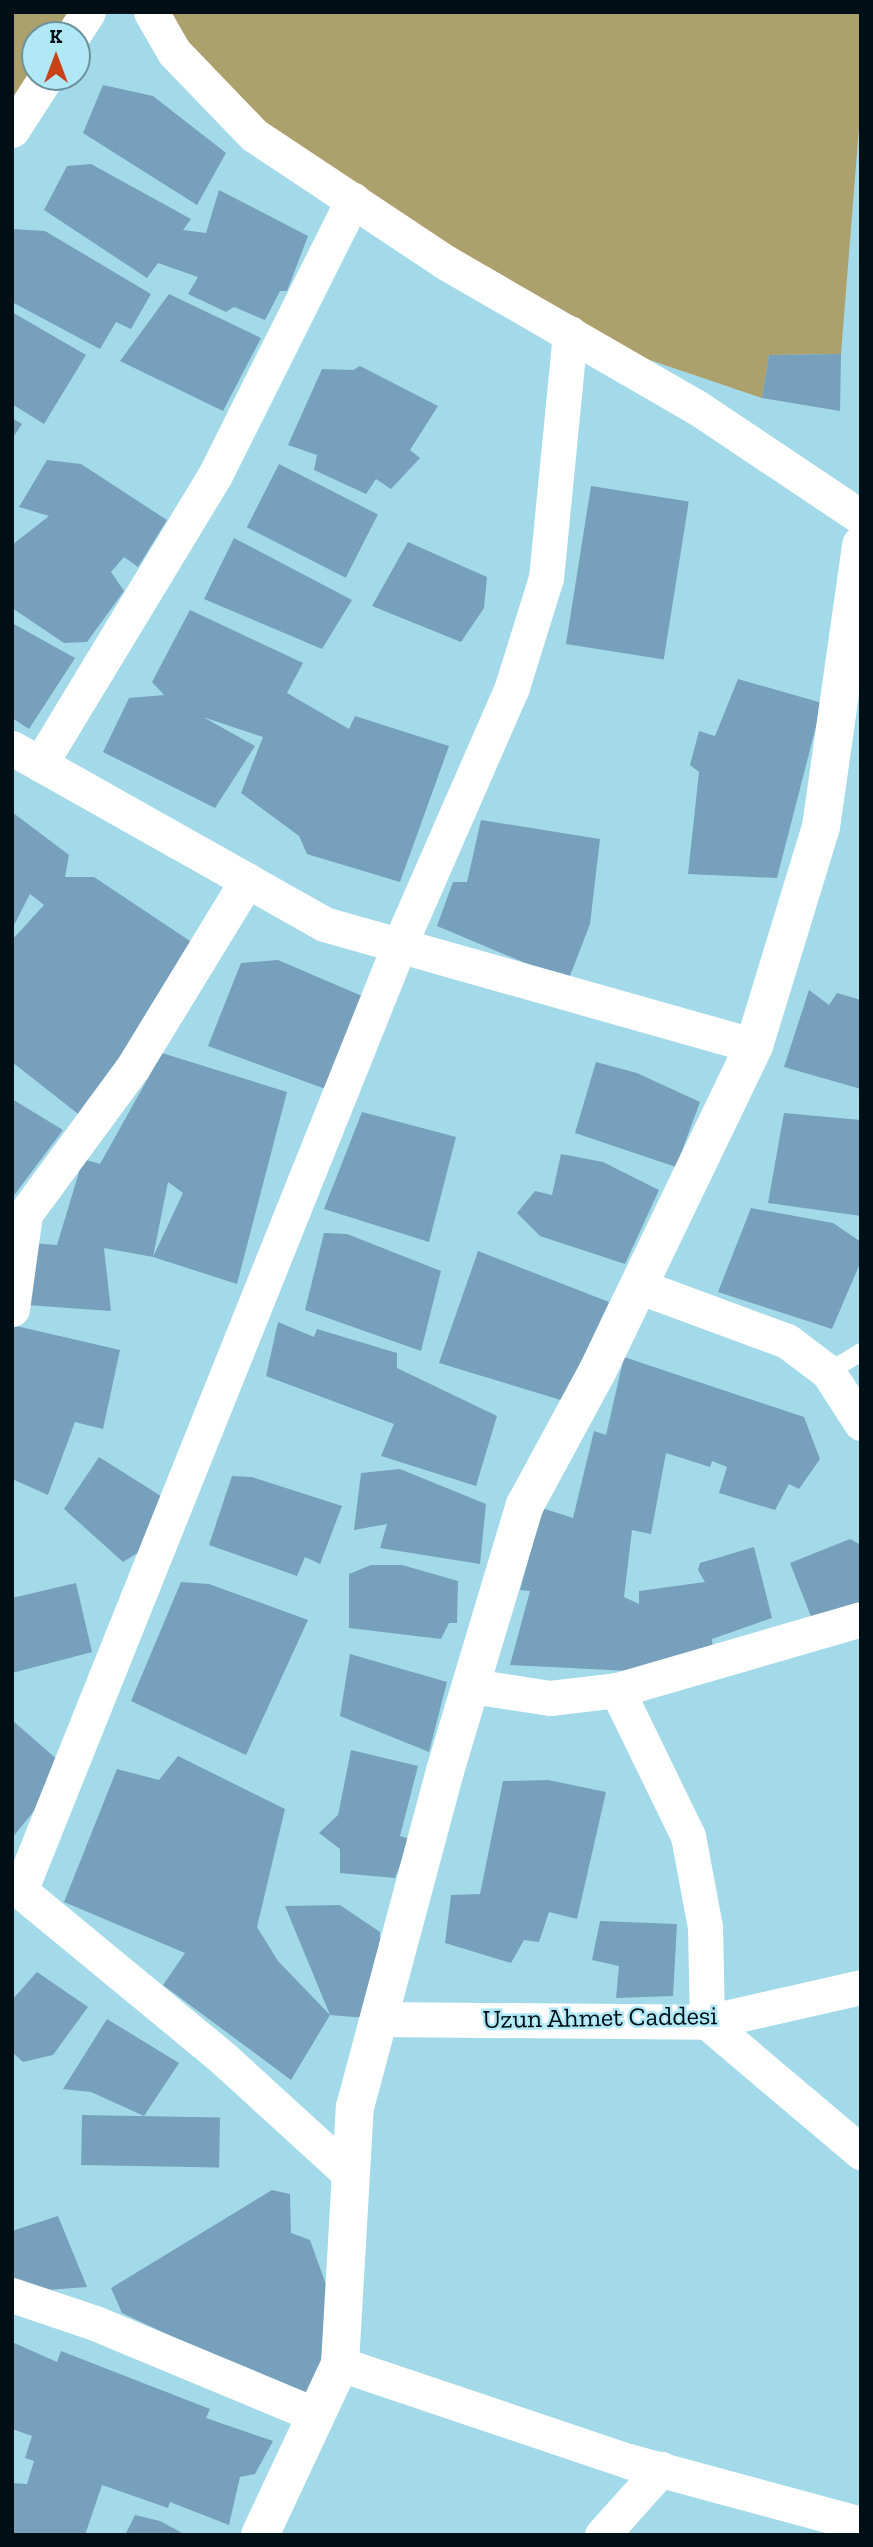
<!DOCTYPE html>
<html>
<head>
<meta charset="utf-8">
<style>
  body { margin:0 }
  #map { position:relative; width:873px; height:2547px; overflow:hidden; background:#a3dae9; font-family:"Zilla Slab",serif }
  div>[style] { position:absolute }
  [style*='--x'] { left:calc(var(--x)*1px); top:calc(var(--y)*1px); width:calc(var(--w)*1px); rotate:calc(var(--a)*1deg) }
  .green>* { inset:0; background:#aca06d }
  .building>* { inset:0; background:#76a0bb; transform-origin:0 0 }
  .service>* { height:18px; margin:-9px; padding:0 9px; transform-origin:9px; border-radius:9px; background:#fff }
  .minor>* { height:35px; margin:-17.5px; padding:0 17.5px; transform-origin:17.5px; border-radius:17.5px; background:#fff }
  .tertiary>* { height:38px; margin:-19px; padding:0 19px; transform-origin:19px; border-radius:19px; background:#fff }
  span { translate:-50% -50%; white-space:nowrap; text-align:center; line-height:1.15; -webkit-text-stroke:5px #b0e8f6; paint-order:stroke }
  .street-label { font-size:26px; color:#000f15 }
  .frame { position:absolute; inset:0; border:14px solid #000f15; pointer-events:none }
  .north { position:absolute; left:21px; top:21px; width:70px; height:70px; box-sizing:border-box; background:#b0e8f6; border:2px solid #6a919c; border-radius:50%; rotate:0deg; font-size:19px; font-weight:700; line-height:28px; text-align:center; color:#000f15 }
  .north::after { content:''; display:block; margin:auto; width:24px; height:32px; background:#c94118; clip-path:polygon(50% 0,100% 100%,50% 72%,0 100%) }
</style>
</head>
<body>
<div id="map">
  <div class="green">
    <div style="clip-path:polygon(12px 12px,88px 12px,73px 35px,35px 35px,35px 77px,12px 130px)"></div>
    <div style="clip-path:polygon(151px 12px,861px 12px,861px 102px,841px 354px,769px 355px,762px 398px,570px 333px,254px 135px)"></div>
  </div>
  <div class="building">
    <div style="clip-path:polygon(103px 85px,153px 96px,226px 153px,197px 205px,83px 133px)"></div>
    <div style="clip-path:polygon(91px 164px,191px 219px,183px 230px,206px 233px,219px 190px,308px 236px,287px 291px,280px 291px,265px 320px,234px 307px,226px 312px,188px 294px,198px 277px,158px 263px,147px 278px,44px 210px,67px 166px)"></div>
    <div style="clip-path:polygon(12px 229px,45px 231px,151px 294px,131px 329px,116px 322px,100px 349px,12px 302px)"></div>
    <div style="clip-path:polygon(169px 294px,261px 338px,223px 411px,120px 361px)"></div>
    <div style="clip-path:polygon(12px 312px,86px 355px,44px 424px,12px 404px)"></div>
    <div style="clip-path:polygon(841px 354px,840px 411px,762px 398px,769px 355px)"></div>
    <div style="clip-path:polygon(360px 366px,438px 406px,410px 450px,420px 458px,391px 489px,376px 479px,366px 494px,314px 470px,317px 455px,288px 445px,322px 369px,353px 370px)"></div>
    <div style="clip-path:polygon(12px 418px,22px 424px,12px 439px)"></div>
    <div style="clip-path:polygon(47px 460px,81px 464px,167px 520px,138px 567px,124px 557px,111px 572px,124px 591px,87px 642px,64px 643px,12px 608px,12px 545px,49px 516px,19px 507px)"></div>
    <div style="left:279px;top:464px;width:111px;height:71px;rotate:27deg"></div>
    <div style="left:591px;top:486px;width:99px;height:160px;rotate:9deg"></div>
    <div style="clip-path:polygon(234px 538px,352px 600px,322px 649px,204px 599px)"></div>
    <div style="clip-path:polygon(408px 542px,487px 577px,484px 608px,461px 642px,372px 606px)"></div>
    <div style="clip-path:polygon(190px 610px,303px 663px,287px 693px,349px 729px,355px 716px,449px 746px,400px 882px,307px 854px,299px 836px,241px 793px,263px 737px,203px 717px,255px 746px,215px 808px,103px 752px,129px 698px,164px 695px,152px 682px)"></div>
    <div style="clip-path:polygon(12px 623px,75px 658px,29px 729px,12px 718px)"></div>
    <div style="clip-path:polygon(738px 679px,822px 703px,777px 878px,688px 874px,699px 772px,690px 765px,699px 731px,715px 736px)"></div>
    <div style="clip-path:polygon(12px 812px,69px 855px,65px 877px,94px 877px,199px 947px,91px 1124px,12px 1062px,12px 940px,44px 905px,30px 894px,12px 929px)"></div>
    <div style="clip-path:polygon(481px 820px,600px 839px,590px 924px,568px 981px,437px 926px,453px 882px,467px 882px)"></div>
    <div style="clip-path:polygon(278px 960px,376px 1002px,339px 1094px,208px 1046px,241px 963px)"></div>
    <div style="clip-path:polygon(809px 990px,829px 1005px,837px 993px,861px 1000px,861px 1089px,784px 1067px)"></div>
    <div style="clip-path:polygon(162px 1053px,287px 1092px,237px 1284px,153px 1257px,183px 1193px,168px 1182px,153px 1257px,104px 1248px,111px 1311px,13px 1304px,21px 1242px,57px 1245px,83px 1159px,100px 1164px)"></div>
    <div style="clip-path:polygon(596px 1062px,637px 1073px,700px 1102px,676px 1167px,575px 1133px)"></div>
    <div style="clip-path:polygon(12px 1099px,63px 1130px,12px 1198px)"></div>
    <div style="clip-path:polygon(362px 1112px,456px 1137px,429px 1242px,324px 1209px)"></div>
    <div style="clip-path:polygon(784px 1113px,861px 1120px,861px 1216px,768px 1203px)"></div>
    <div style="clip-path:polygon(561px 1154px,603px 1162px,659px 1190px,625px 1264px,540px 1236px,517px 1213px,535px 1191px,552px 1195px)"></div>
    <div style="clip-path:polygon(751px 1208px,833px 1223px,861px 1242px,861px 1261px,832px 1329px,718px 1292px)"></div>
    <div style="clip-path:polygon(324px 1233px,347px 1234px,441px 1271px,421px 1351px,305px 1310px)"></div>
    <div style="clip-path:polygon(478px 1251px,609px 1302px,564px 1401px,439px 1363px)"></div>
    <div style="clip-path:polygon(278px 1322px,314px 1337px,317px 1329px,397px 1353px,397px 1368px,497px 1416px,476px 1486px,381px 1456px,394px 1424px,266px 1376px)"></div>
    <div style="clip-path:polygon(12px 1325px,120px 1350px,103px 1429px,75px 1422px,48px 1495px,12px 1479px)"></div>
    <div style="clip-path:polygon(624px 1357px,804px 1417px,820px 1459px,799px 1489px,789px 1484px,775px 1510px,719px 1493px,727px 1467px,712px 1461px,710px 1467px,666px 1453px,651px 1534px,632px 1530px,624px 1597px,639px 1604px,639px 1591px,705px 1582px,698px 1570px,700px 1563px,754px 1547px,772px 1618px,712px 1639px,713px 1650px,630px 1671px,510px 1665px,530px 1591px,520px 1590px,542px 1508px,573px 1518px,594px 1431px,606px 1435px)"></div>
    <div style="clip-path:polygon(99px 1457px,172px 1503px,160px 1539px,123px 1562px,64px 1509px)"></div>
    <div style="clip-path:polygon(400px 1469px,486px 1504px,480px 1564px,380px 1548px,387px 1524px,354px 1530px,361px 1473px)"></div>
    <div style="clip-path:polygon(232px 1476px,252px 1477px,342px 1506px,320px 1564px,305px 1557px,297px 1576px,209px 1545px)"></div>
    <div style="clip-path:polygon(850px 1539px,861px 1545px,861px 1619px,817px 1632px,790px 1563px)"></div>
    <div style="clip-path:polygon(371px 1565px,402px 1565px,458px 1581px,457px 1623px,449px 1623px,441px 1639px,349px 1628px,349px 1574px)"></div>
    <div style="clip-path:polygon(181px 1582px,209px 1584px,308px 1620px,246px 1755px,131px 1701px)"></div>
    <div style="clip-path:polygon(76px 1583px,92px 1652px,12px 1673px,12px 1598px)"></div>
    <div style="clip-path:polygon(350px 1654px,447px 1682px,429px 1752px,340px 1716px)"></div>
    <div style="clip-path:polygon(12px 1720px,68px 1769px,12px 1838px)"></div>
    <div style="clip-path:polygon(351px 1750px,418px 1766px,400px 1836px,410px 1839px,395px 1878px,340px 1873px,340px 1849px,319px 1833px,338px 1815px)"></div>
    <div style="clip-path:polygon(178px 1756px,285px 1809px,257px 1927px,278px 1961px,330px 2015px,291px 2080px,163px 1985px,185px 1953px,64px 1902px,117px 1769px,159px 1780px)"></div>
    <div style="clip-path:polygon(548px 1780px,606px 1792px,577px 1919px,549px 1912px,539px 1942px,524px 1940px,511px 1963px,445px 1943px,451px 1895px,480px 1894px,503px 1781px)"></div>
    <div style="clip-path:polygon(340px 1905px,380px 1932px,379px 2019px,330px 2015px,285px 1906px)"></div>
    <div style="clip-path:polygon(600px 1921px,677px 1924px,673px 1996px,616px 1998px,619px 1966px,592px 1960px)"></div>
    <div style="clip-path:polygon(37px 1972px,88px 2007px,53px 2055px,23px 2062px,12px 2052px,12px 2000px)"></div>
    <div style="clip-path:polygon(107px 2019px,179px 2063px,144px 2116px,91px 2092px,63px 2089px)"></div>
    <div style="left:82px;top:2115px;width:138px;height:50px;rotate:1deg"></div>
    <div style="clip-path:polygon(272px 2190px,290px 2194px,291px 2233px,310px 2240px,329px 2293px,327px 2349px,304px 2399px,122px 2313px,111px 2288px)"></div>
    <div style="clip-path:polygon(58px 2216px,87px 2287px,21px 2292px,12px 2275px,12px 2231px)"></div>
    <div style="clip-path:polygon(12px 2342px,57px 2362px,61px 2351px,210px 2409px,206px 2418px,273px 2441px,255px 2474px,240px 2477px,229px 2525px,170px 2502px,168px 2508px,102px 2485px,85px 2535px,12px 2535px,12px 2483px,27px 2484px,34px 2461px,25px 2458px,32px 2436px,12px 2429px)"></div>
    <div style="clip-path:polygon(135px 2515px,160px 2521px,186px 2535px,125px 2535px)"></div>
  </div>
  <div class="service">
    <div style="--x:828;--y:1372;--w:39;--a:-31"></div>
  </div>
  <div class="minor">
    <div style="--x:151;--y:12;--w:46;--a:60.1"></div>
    <div style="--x:174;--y:52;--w:115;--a:46.1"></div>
    <div style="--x:254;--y:135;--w:229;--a:33.6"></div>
    <div style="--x:445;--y:262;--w:292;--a:30"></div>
    <div style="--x:698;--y:408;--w:196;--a:33.8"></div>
    <div style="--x:73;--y:35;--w:27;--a:-57"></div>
    <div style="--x:12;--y:130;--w:63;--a:-57.3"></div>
    <div style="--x:12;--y:748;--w:358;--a:29.4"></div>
    <div style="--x:324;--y:924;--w:447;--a:15.8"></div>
    <div style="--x:40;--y:764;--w:338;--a:-58.8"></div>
    <div style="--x:215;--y:475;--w:308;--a:-63.4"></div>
    <div style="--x:638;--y:1286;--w:159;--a:20.3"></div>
    <div style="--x:787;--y:1341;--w:51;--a:37.1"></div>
    <div style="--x:828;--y:1372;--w:61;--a:57.1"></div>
    <div style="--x:12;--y:1309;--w:96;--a:-82.2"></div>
    <div style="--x:25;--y:1214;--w:182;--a:-53.7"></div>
    <div style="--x:133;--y:1067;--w:219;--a:-58.6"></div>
    <div style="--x:471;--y:1686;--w:80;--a:8.6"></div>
    <div style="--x:550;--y:1698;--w:67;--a:-6.8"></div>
    <div style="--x:617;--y:1690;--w:254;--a:-16.2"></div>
    <div style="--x:617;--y:1690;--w:162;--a:64.1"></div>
    <div style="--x:688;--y:1836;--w:93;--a:79.4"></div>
    <div style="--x:705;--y:1927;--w:95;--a:88.8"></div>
    <div style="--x:707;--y:2022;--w:202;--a:40.2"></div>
    <div style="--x:12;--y:1884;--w:275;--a:39.5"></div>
    <div style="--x:224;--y:2059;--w:172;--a:42.4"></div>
    <div style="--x:20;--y:1891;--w:1018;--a:-68.15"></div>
    <div style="--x:399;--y:946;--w:283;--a:-66.4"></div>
    <div style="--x:512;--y:687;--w:114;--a:-72.7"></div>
    <div style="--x:546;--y:578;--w:246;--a:-84.4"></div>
    <div style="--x:379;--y:2019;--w:328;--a:0.5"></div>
    <div style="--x:707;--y:2022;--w:158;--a:-12.8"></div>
    <div style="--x:12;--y:2295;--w:88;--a:18.6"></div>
    <div style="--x:95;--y:2323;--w:239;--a:22.6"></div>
    <div style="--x:340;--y:2364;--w:304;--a:18.6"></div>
    <div style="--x:628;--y:2461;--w:241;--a:15.1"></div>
    <div style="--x:602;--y:2535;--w:89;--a:-48.2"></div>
  </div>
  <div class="tertiary">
    <div style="--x:260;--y:2535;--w:189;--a:-64.9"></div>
    <div style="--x:340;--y:2364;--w:257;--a:-86.7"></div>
    <div style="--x:355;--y:2107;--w:348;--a:-75"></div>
    <div style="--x:445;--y:1771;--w:278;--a:-73.3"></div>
    <div style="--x:525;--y:1505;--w:153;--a:-61.6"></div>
    <div style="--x:598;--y:1370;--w:360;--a:-64.3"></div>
    <div style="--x:754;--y:1046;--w:229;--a:-73"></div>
    <div style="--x:821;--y:827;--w:285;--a:-81.9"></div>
  </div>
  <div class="street-label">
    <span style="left:600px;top:2018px;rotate:-1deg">Uzun Ahmet Caddesi</span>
  </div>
  <div class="frame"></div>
  <div class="north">K</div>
</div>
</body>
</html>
